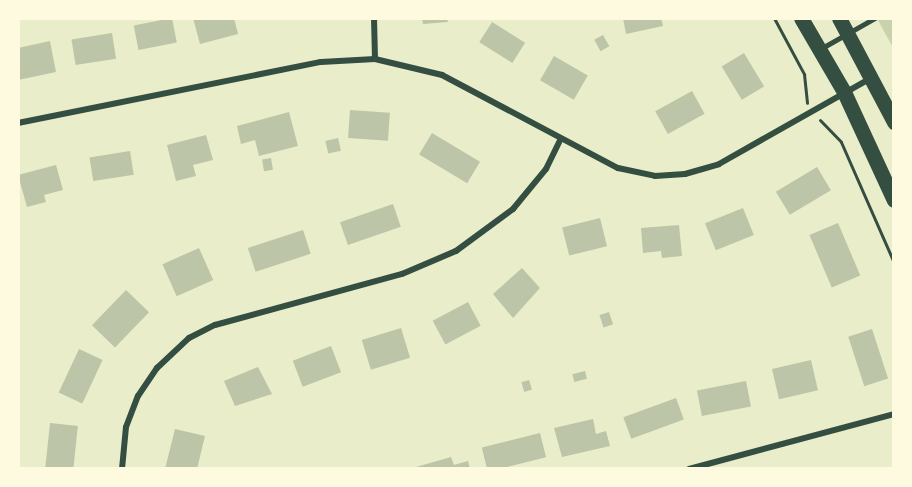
<!DOCTYPE html>
<html>
<head>
<meta charset="utf-8">
<style>
  body { margin:0 }
  #map { position:relative; width:912px; height:487px; overflow:hidden; background:#e9edc9; font-family:Roboto,sans-serif }
  div>[style] { position:absolute }
  [style*='--x'] { left:calc(var(--x)*1px); top:calc(var(--y)*1px); width:calc(var(--w)*1px); rotate:calc(var(--a)*1deg) }
  .green>* { inset:0; background:#cad2ad }
  .building>* { inset:0; background:#bcc5a7; transform-origin:0 0 }
  .path>* { height:3px; margin:-1.5px; padding:0 1.5px; transform-origin:1.5px; border-radius:1.5px; background:#344e41 }
  .service>* { height:4.5px; margin:-2.25px; padding:0 2.25px; transform-origin:2.25px; border-radius:2.25px; background:#344e41 }
  .minor>* { height:6px; margin:-3px; padding:0 3px; transform-origin:3px; border-radius:3px; background:#344e41 }
  .primary>* { height:15px; margin:-7.5px; padding:0 7.5px; transform-origin:7.5px; border-radius:7.5px; background:#344e41 }
  span { translate:-50% -50%; white-space:nowrap; text-align:center; line-height:1.15; -webkit-text-stroke:4.5px #fefae0; paint-order:stroke }
  .frame { position:absolute; inset:0; border:20px solid #fefae0; pointer-events:none }
</style>
</head>
<body>
<div id="map">
  <div class="green">
    <div style="clip-path:polygon(877px 18px,894px 18px,894px 49px,886px 35px)"></div>
  </div>
  <div class="building">
    <div style="left:172px;top:18px;width:25px;height:39px;rotate:79deg"></div>
    <div style="clip-path:polygon(193px 18px,234px 18px,238px 34px,200px 44px)"></div>
    <div style="clip-path:polygon(422px 18px,447px 18px,448px 22px,423px 24px)"></div>
    <div style="clip-path:polygon(623px 18px,661px 18px,663px 26px,626px 34px)"></div>
    <div style="left:492px;top:22px;width:39px;height:24px;rotate:32deg"></div>
    <div style="left:112px;top:33px;width:26px;height:41px;rotate:81deg"></div>
    <div style="left:603px;top:35px;width:13px;height:10px;rotate:61deg"></div>
    <div style="clip-path:polygon(50px 41px,56px 72px,18px 80px,18px 48px)"></div>
    <div style="left:744px;top:53px;width:39px;height:26px;rotate:59deg"></div>
    <div style="left:554px;top:56px;width:39px;height:28px;rotate:30deg"></div>
    <div style="left:692px;top:91px;width:26px;height:42px;rotate:61deg"></div>
    <div style="left:350px;top:110px;width:40px;height:28px;rotate:4deg"></div>
    <div style="clip-path:polygon(289px 112px,298px 146px,259px 156px,255px 140px,241px 144px,237px 126px)"></div>
    <div style="left:432px;top:133px;width:56px;height:25px;rotate:31deg"></div>
    <div style="clip-path:polygon(206px 135px,213px 160px,193px 165px,196px 176px,176px 181px,167px 145px)"></div>
    <div style="left:338px;top:138px;width:13px;height:13px;rotate:77deg"></div>
    <div style="left:130px;top:151px;width:24px;height:41px;rotate:81deg"></div>
    <div style="left:271px;top:158px;width:12px;height:9px;rotate:81deg"></div>
    <div style="clip-path:polygon(56px 165px,63px 190px,44px 195px,46px 202px,27px 207px,18px 175px)"></div>
    <div style="left:817px;top:167px;width:27px;height:48px;rotate:59deg"></div>
    <div style="left:393px;top:204px;width:24px;height:56px;rotate:71deg"></div>
    <div style="left:743px;top:208px;width:29px;height:41px;rotate:68deg"></div>
    <div style="left:600px;top:218px;width:29px;height:39px;rotate:76deg"></div>
    <div style="left:838px;top:223px;width:57px;height:31px;rotate:67deg"></div>
    <div style="clip-path:polygon(679px 225px,682px 256px,662px 258px,661px 251px,643px 253px,641px 228px)"></div>
    <div style="left:303px;top:230px;width:25px;height:58px;rotate:72deg"></div>
    <div style="left:199px;top:248px;width:35px;height:40px;rotate:66deg"></div>
    <div style="clip-path:polygon(522px 268px,540px 288px,513px 318px,493px 294px)"></div>
    <div style="left:126px;top:290px;width:32px;height:49px;rotate:44deg"></div>
    <div style="left:468px;top:302px;width:27px;height:40px;rotate:62deg"></div>
    <div style="left:609px;top:312px;width:13px;height:10px;rotate:72deg"></div>
    <div style="left:401px;top:328px;width:31px;height:41px;rotate:73deg"></div>
    <div style="left:872px;top:329px;width:52px;height:25px;rotate:72deg"></div>
    <div style="left:331px;top:346px;width:28px;height:41px;rotate:69deg"></div>
    <div style="left:79px;top:349px;width:26px;height:48px;rotate:25deg"></div>
    <div style="left:811px;top:360px;width:31px;height:40px;rotate:77deg"></div>
    <div style="clip-path:polygon(258px 367px,272px 394px,235px 406px,224px 381px)"></div>
    <div style="left:585px;top:371px;width:8px;height:13px;rotate:76deg"></div>
    <div style="left:529px;top:380px;width:10px;height:8px;rotate:73deg"></div>
    <div style="left:746px;top:381px;width:26px;height:50px;rotate:79deg"></div>
    <div style="left:676px;top:398px;width:23px;height:56px;rotate:70deg"></div>
    <div style="clip-path:polygon(593px 419px,596px 434px,606px 431px,610px 446px,562px 457px,554px 428px)"></div>
    <div style="left:50px;top:423px;width:28px;height:46px;rotate:6deg"></div>
    <div style="clip-path:polygon(175px 429px,205px 436px,197px 469px,165px 469px)"></div>
    <div style="left:540px;top:433px;width:25px;height:60px;rotate:76deg"></div>
    <div style="clip-path:polygon(451px 457px,454px 465px,468px 461px,470px 469px,409px 469px)"></div>
  </div>
  <div class="path">
    <div style="--x:774;--y:18;--w:64;--a:61.8"></div>
    <div style="--x:804;--y:74;--w:29;--a:84"></div>
    <div style="--x:820;--y:120;--w:30;--a:46"></div>
    <div style="--x:841;--y:142;--w:132;--a:66.3"></div>
  </div>
  <div class="service">
    <div style="--x:822;--y:48;--w:61;--a:-29.5"></div>
  </div>
  <div class="minor">
    <div style="--x:374;--y:18;--w:41;--a:88.6"></div>
    <div style="--x:18;--y:123;--w:309;--a:-11.4"></div>
    <div style="--x:321;--y:62;--w:54;--a:-3.2"></div>
    <div style="--x:375;--y:59;--w:69;--a:13.4"></div>
    <div style="--x:442;--y:75;--w:199;--a:27.9"></div>
    <div style="--x:618;--y:168;--w:38;--a:12"></div>
    <div style="--x:655;--y:176;--w:30;--a:-4"></div>
    <div style="--x:685;--y:174;--w:35;--a:-16"></div>
    <div style="--x:719;--y:164;--w:175;--a:-29.5"></div>
    <div style="--x:122;--y:469;--w:42;--a:-84.6"></div>
    <div style="--x:126;--y:427;--w:33;--a:-69"></div>
    <div style="--x:138;--y:396;--w:34;--a:-56"></div>
    <div style="--x:157;--y:368;--w:44;--a:-43.2"></div>
    <div style="--x:189;--y:338;--w:29;--a:-27"></div>
    <div style="--x:215;--y:325;--w:194;--a:-15.3"></div>
    <div style="--x:402;--y:274;--w:59;--a:-23.1"></div>
    <div style="--x:456;--y:251;--w:71;--a:-36.4"></div>
    <div style="--x:513;--y:209;--w:52;--a:-50.5"></div>
    <div style="--x:546;--y:169;--w:32;--a:-64"></div>
    <div style="--x:689;--y:469;--w:212;--a:-15"></div>
  </div>
  <div class="primary">
    <div style="--x:801;--y:18;--w:86;--a:59.8"></div>
    <div style="--x:844;--y:92;--w:119;--a:65.2"></div>
    <div style="--x:839;--y:18;--w:118;--a:62.1"></div>
  </div>
  <div class="frame"></div>
</div>
</body>
</html>
